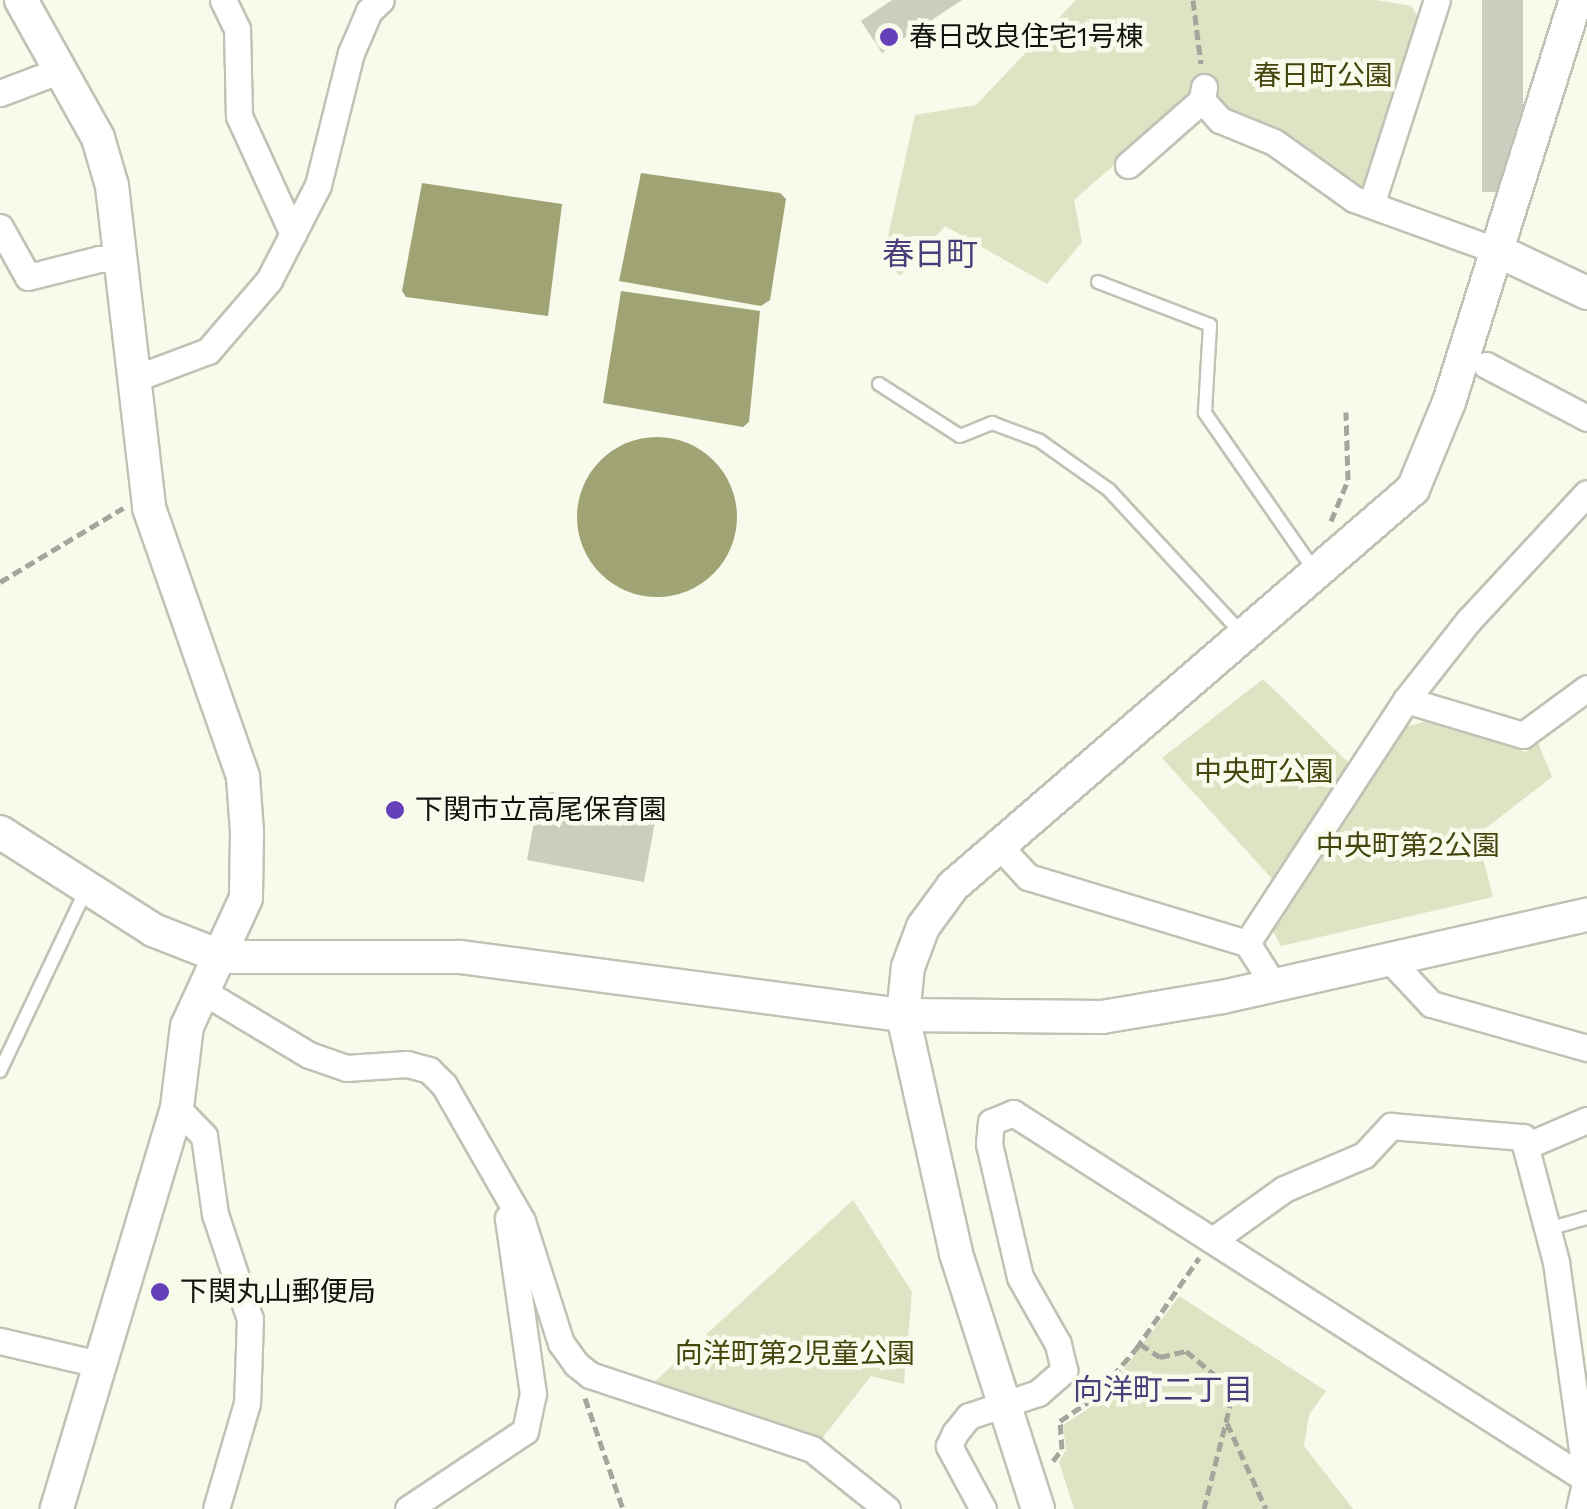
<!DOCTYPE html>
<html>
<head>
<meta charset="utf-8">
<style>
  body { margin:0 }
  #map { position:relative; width:1587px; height:1509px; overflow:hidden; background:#f8faec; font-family:"Work Sans","Noto Sans JP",sans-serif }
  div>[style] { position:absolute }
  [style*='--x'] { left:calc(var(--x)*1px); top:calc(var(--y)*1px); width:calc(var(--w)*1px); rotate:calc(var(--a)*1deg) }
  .green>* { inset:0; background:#dfe2c3 }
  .water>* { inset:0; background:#a0a475 }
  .round { border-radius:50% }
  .building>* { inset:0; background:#cbcdbf; transform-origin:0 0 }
  .path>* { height:5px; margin-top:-2.5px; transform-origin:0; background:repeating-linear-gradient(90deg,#a4a59b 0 10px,transparent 0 15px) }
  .roads { filter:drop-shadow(2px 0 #c1c2b5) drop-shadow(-2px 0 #c1c2b5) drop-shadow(0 2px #c1c2b5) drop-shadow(0 -2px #c1c2b5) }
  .service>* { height:12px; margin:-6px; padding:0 6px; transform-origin:6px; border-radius:6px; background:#fff }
  .minor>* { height:25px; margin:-12.5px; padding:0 12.5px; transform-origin:12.5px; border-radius:12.5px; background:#fff }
  .tertiary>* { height:32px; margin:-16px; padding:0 16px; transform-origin:16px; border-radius:16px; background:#fff }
  .dots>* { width:28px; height:28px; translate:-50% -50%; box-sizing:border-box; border:5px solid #f8faec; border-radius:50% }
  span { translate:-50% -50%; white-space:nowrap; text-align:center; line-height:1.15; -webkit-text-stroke:9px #f8faec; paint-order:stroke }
  .poi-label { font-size:28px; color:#13130f }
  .left { translate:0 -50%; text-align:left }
  .park-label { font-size:28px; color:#44460d }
  .neighbourhood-label { font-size:30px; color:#4c3d7b }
  .quarter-label { font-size:32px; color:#4c3d7b }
</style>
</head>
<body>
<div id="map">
  <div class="green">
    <div style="clip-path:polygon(1076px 0,1376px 0,1411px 6px,1421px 22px,1366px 186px,1357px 190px,1190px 98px,1074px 200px,1082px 242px,1047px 284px,945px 226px,900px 276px,883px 259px,915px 115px,976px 105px)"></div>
    <div style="clip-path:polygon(1263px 679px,1349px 763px,1274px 881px,1162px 758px)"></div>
    <div style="clip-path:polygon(1431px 720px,1526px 752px,1537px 740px,1552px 777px,1477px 835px,1493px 897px,1281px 946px,1273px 931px,1402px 728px)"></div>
    <div style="clip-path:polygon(853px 1200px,912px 1292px,904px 1384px,871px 1376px,821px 1440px,651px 1385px)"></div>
    <div style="clip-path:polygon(1179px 1296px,1326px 1391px,1309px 1415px,1304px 1446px,1353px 1509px,1074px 1509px,1059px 1462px,1066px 1450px,1063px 1425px,1100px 1401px)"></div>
  </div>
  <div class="water">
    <div style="clip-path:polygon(641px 173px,780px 193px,786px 199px,770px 300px,761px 306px,619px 281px)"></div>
    <div style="clip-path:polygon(422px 183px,562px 204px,548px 316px,406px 297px,402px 291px)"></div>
    <div style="clip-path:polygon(621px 291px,760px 311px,749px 422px,743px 427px,603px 403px)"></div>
    <div class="round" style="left:577px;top:437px;width:160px;height:160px"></div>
  </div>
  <div class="building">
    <div style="clip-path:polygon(892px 0,962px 0,882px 53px,861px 21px)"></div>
    <div style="left:1482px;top:0;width:41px;height:192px"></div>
    <div style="clip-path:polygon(552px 792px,657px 811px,644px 882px,527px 860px,539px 795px)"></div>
  </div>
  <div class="path">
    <div style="--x:1193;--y:0;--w:64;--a:82.9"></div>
    <div style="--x:1331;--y:521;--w:44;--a:-67.5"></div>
    <div style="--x:1348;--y:480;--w:68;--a:-91.7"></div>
    <div style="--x:0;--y:582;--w:144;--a:-31"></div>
    <div style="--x:1140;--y:1344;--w:24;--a:33"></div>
    <div style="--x:1160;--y:1357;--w:27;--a:-13"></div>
    <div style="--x:1186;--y:1351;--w:53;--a:39.7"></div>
    <div style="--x:1227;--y:1385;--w:14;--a:69"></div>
    <div style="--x:1232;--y:1398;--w:114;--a:104.2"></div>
    <div style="--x:585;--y:1398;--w:117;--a:71.1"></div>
    <div style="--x:1227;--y:1423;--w:94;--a:65.6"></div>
    <div style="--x:1053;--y:1461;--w:15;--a:-53"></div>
    <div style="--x:1062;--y:1449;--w:28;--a:-94"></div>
    <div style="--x:1060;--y:1421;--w:40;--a:-34"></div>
    <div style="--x:1093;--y:1399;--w:66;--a:-49.3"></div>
    <div style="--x:1136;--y:1349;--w:111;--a:-55.3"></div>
  </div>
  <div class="roads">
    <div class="service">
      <div style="--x:1098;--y:282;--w:120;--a:21"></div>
      <div style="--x:1210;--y:325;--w:88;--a:93.3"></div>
      <div style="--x:1205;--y:413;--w:191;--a:55.2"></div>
      <div style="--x:879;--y:384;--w:96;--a:32.7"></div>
      <div style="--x:960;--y:436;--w:35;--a:-22"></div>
      <div style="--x:992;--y:423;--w:51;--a:20.6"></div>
      <div style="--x:1040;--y:441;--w:85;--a:35.4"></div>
      <div style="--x:1109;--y:490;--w:199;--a:47.2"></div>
      <div style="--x:0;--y:1071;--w:203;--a:-64.6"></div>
      <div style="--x:1548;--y:1229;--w:41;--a:-15.8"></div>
    </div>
    <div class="minor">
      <div style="--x:223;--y:0;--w:32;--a:64"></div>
      <div style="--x:237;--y:29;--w:87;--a:88.7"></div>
      <div style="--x:239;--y:116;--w:130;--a:65.4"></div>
      <div style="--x:1204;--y:87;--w:13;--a:99"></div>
      <div style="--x:1202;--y:100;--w:27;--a:48"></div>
      <div style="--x:1220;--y:120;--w:58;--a:22.2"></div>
      <div style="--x:1274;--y:142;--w:98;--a:35.5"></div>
      <div style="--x:1354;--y:199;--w:153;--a:19.9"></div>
      <div style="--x:0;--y:93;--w:48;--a:-20.7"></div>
      <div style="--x:1128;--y:165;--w:98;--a:-41.3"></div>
      <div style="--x:1372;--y:202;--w:212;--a:-72.2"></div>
      <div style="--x:0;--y:227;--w:57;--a:60.8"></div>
      <div style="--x:28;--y:277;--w:73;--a:-14.2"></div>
      <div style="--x:99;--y:259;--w:23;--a:0"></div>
      <div style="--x:1486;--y:365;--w:114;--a:27.7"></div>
      <div style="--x:136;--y:378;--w:77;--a:-20.6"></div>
      <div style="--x:208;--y:351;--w:94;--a:-49.3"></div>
      <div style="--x:269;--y:280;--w:107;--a:-62.7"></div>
      <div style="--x:318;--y:185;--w:136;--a:-76"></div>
      <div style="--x:351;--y:53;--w:46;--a:-66.8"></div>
      <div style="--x:369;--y:11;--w:16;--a:-43"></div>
      <div style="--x:1406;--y:700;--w:122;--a:16.7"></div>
      <div style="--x:1523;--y:735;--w:79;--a:-36.3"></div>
      <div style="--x:1000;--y:847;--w:41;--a:47"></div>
      <div style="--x:1028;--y:877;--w:229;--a:16.8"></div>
      <div style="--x:1247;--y:943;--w:49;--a:57.6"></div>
      <div style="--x:1247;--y:943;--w:290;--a:-56.8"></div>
      <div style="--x:1406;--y:700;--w:102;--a:-51.8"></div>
      <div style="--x:1469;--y:620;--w:173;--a:-47.1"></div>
      <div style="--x:1388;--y:958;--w:63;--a:46.9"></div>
      <div style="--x:1431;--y:1004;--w:162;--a:15.8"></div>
      <div style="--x:204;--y:992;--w:122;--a:31"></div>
      <div style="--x:309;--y:1055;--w:39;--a:19"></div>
      <div style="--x:346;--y:1068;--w:61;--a:-3.8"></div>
      <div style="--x:407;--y:1064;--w:23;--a:15"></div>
      <div style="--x:429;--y:1070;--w:21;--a:45"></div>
      <div style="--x:444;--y:1085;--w:157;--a:60.2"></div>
      <div style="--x:522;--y:1221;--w:128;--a:72.3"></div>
      <div style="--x:561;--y:1343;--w:26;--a:54"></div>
      <div style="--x:576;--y:1364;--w:18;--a:38"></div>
      <div style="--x:590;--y:1375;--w:234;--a:18.4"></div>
      <div style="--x:812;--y:1449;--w:96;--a:38.7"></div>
      <div style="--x:177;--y:1108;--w:39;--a:46"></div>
      <div style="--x:204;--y:1136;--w:79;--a:82"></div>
      <div style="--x:215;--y:1214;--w:111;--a:71.6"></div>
      <div style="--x:250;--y:1319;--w:84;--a:92"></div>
      <div style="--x:247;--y:1403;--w:110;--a:106.3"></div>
      <div style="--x:1526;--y:1146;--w:66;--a:-23.1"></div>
      <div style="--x:1213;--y:1240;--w:87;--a:-35.7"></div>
      <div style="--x:1284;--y:1189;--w:87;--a:-23"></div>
      <div style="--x:1364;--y:1155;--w:40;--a:-47"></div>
      <div style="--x:1391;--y:1126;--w:132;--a:4.8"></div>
      <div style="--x:1523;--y:1137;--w:129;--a:75.2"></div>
      <div style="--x:1556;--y:1262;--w:219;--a:82.1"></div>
      <div style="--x:1586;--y:1479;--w:31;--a:103"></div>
      <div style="--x:0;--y:1341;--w:102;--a:13.1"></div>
      <div style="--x:408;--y:1509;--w:141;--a:-33.7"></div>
      <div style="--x:525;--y:1431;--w:38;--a:-78"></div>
      <div style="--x:533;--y:1394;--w:178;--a:-98.1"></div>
      <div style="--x:983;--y:1509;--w:72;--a:-118.4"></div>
      <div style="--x:949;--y:1446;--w:14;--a:-65"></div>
      <div style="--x:955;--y:1433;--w:22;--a:-51"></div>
      <div style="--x:969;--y:1416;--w:73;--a:-18.4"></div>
      <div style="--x:1038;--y:1393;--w:35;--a:-41"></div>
      <div style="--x:1064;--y:1370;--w:27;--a:-103"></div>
      <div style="--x:1058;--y:1344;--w:77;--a:-119.6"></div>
      <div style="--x:1020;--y:1277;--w:137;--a:-103.1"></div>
      <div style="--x:989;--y:1144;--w:22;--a:-85"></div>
      <div style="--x:991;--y:1122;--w:24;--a:-22"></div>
      <div style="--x:1013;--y:1113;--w:681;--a:32.59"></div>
    </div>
    <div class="tertiary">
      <div style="--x:21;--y:0;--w:158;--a:60.8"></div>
      <div style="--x:98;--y:138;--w:50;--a:73.7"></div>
      <div style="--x:112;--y:186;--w:324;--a:83.4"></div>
      <div style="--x:149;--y:508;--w:285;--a:70.7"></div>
      <div style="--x:243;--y:777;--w:55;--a:85.8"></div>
      <div style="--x:247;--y:832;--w:66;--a:90.9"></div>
      <div style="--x:246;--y:898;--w:141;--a:114.7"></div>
      <div style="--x:187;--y:1026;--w:83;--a:97"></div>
      <div style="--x:177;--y:1108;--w:419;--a:106.7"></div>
      <div style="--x:1498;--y:251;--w:98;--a:25.3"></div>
      <div style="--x:0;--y:832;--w:182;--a:32.6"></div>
      <div style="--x:153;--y:930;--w:74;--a:21.4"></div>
      <div style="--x:222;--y:957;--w:238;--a:0"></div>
      <div style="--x:460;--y:957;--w:447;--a:7.5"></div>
      <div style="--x:903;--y:1015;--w:199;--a:0.6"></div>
      <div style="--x:1102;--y:1017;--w:122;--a:-9.5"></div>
      <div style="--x:1222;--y:997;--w:374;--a:-12.7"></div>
      <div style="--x:1038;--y:1509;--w:269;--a:-107.8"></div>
      <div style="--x:956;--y:1253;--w:244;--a:-102.6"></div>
      <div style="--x:903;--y:1015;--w:48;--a:-84.1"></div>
      <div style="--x:908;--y:967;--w:43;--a:-69.4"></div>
      <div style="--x:923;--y:927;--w:51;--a:-53.8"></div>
      <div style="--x:953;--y:886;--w:608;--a:-40.8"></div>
      <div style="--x:1413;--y:489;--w:94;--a:-67.5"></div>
      <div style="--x:1449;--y:402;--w:422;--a:-72.5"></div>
    </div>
  </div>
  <div class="dots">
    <div style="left:889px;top:37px;background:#6540b9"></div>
    <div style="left:395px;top:810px;background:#6540b9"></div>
    <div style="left:160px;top:1292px;background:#6540b9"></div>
  </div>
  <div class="poi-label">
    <span class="left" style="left:909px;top:37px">春日改良住宅1号棟</span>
    <span class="left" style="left:415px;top:810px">下関市立高尾保育園</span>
    <span class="left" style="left:180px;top:1292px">下関丸山郵便局</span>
  </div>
  <div class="park-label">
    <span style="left:1323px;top:76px">春日町公園</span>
    <span style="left:1264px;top:772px">中央町公園</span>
    <span style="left:1408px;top:846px">中央町第2公園</span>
    <span style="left:795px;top:1354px">向洋町第2児童公園</span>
  </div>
  <div class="neighbourhood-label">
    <span style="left:1163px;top:1390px">向洋町二丁目</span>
  </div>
  <div class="quarter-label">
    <span style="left:930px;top:254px">春日町</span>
  </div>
</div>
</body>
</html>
